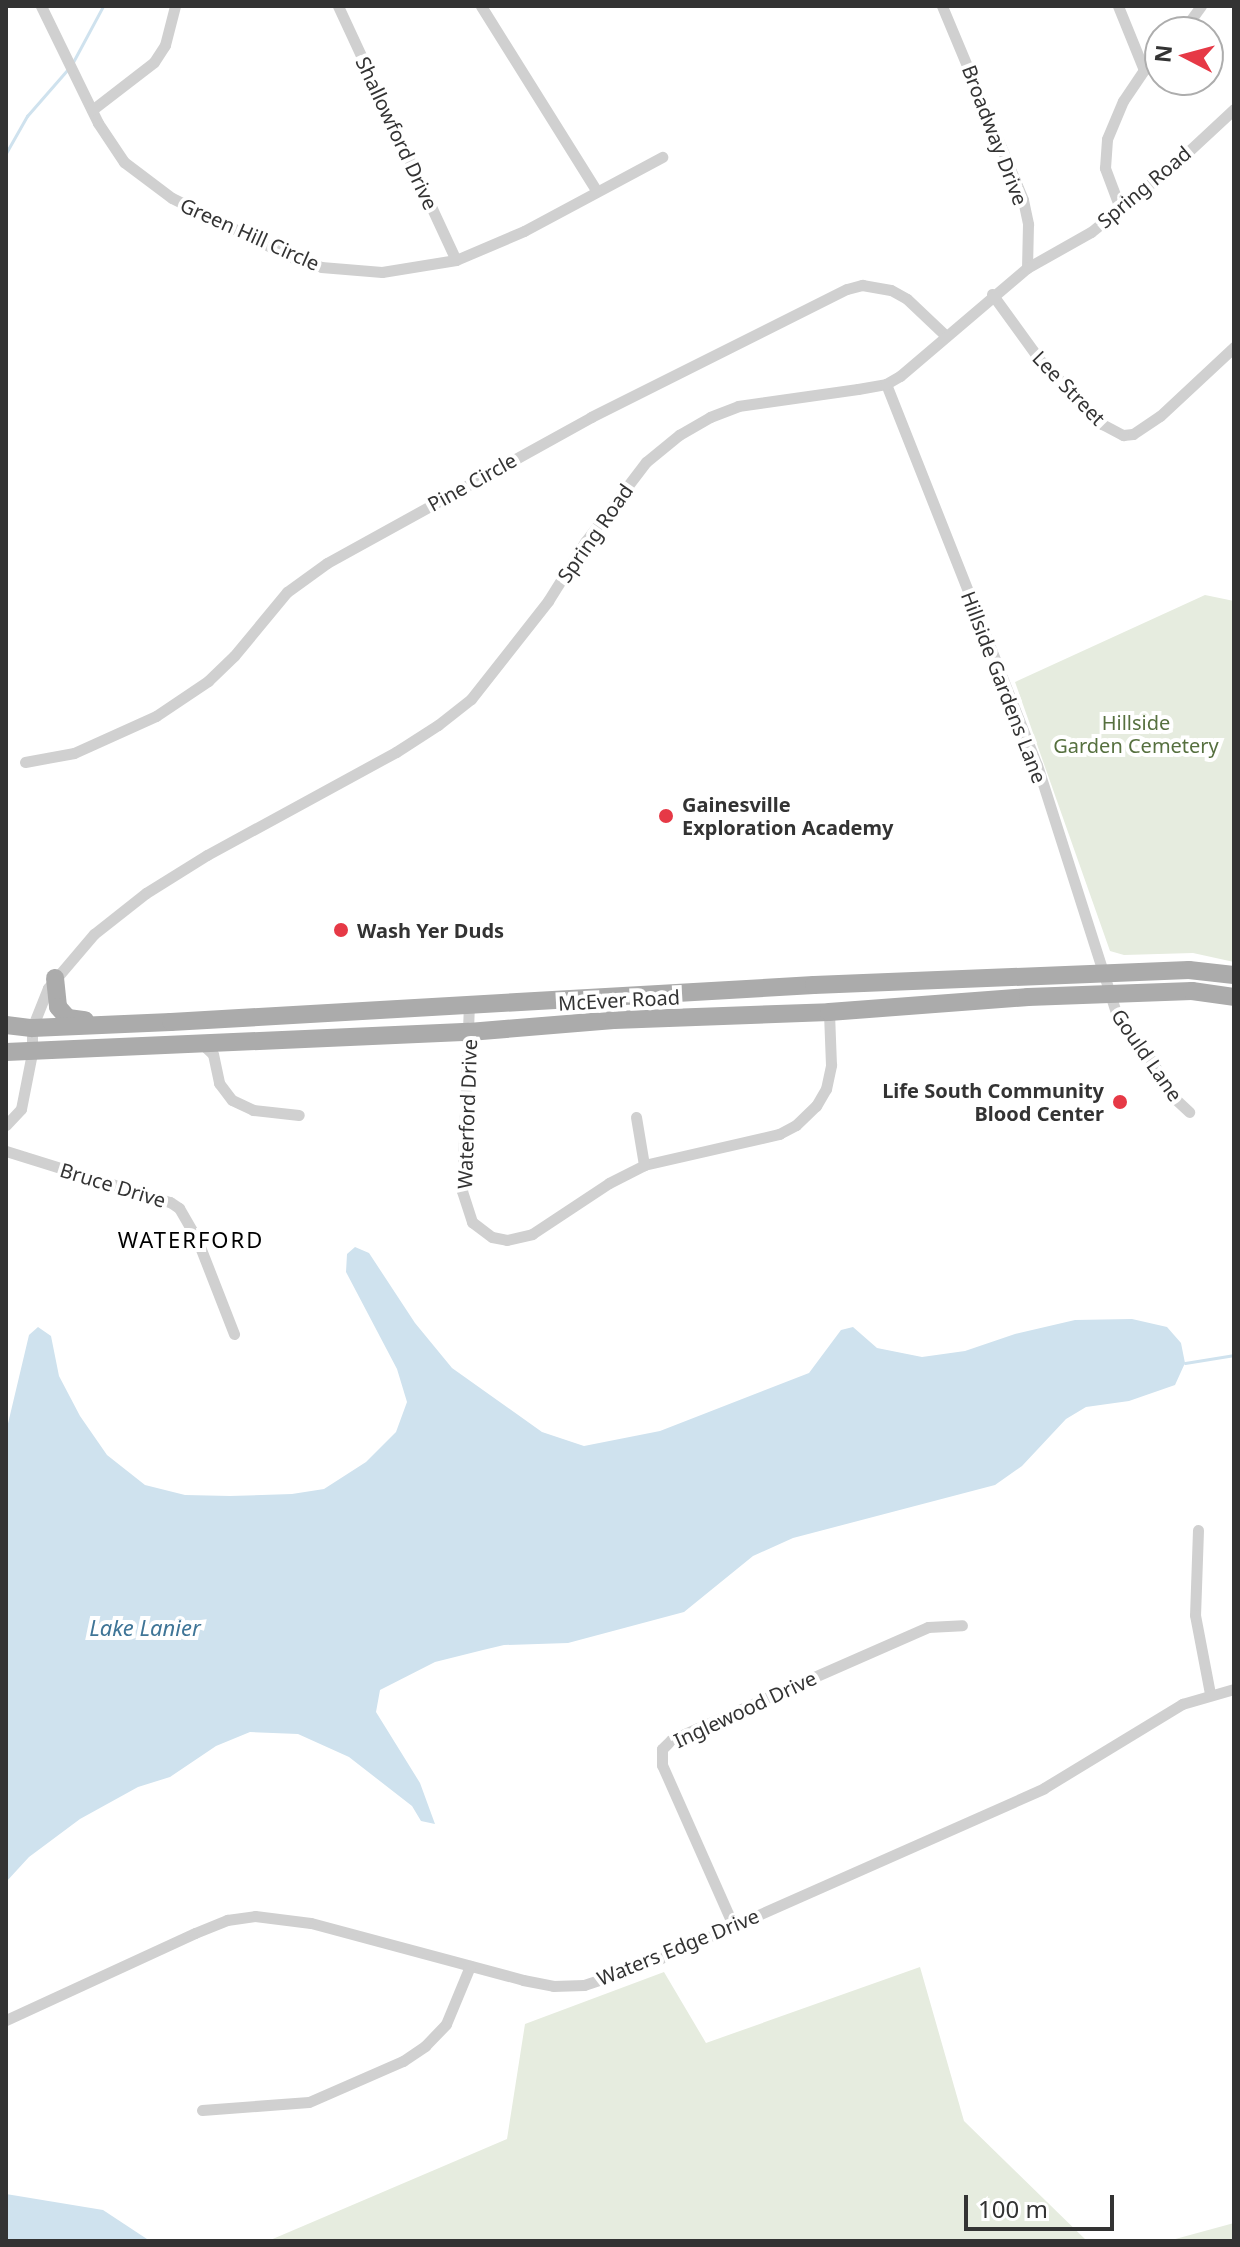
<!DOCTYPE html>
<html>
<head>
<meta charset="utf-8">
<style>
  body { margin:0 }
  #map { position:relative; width:1240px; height:2247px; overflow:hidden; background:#fff; font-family:"Noto Sans",sans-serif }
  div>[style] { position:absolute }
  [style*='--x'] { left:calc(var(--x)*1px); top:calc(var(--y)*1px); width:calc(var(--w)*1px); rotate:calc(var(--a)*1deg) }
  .green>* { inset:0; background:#e6ecdf }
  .water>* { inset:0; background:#cfe2ee }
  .stream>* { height:3px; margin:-1.5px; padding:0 1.5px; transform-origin:1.5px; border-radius:1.5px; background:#cfe2ee }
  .street>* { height:11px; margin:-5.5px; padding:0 5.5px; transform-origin:5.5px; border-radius:5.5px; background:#d0d0d0 }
  .primary>* { height:18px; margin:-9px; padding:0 9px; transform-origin:9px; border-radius:9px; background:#ababab }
  .dots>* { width:22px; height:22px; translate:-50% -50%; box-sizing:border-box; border:4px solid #fff; border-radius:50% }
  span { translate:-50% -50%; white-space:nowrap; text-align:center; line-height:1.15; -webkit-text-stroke:8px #fff; paint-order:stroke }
  .street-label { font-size:20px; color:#333 }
  .park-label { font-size:20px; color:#56703f }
  .poi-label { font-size:20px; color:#333; font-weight:700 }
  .left { translate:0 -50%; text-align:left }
  .right { translate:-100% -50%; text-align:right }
  .neighbourhood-label { font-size:22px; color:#000; letter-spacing:2px }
  .water-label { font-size:22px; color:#3f7597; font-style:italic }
  .frame { position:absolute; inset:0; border:8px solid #333; pointer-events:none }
  .north { position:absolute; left:1144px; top:16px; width:80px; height:80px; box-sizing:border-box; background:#fff; border:2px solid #adadad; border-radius:50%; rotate:276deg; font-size:22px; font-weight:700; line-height:32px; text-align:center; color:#333 }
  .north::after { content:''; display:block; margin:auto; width:28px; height:36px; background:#e63946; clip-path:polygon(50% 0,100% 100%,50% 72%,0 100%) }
  .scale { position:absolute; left:964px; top:2195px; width:150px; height:36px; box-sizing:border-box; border:4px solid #333; border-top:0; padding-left:10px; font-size:24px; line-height:28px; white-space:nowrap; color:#333; -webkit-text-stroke:6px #fff; paint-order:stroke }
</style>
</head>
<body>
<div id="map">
  <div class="green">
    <div style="clip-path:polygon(1205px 595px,1234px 601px,1234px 962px,1193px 953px,1124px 955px,1110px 951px,1015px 682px)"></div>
    <div style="clip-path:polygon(920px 1967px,964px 2121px,1087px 2241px,268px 2241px,507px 2139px,525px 2024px,664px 1972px,706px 2043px)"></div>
    <div style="clip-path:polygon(1234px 2223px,1234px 2241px,1168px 2241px)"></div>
  </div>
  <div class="water">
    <div style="clip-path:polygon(355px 1247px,369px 1253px,415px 1323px,452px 1368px,542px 1432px,584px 1446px,660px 1431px,809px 1373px,841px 1330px,853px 1327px,877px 1348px,922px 1357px,965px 1351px,1015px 1334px,1075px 1320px,1132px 1319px,1167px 1327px,1181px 1343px,1185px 1363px,1175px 1385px,1129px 1401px,1086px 1407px,1066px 1419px,1022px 1466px,995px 1485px,793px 1538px,753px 1556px,684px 1612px,568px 1643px,504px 1645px,483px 1650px,435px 1662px,380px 1690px,376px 1712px,420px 1783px,435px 1824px,421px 1821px,412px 1806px,349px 1757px,298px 1734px,250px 1732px,216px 1746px,170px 1777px,138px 1787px,80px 1819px,29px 1857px,6px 1882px,6px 1432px,29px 1335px,38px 1327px,51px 1336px,59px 1376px,80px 1416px,107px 1455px,145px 1485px,185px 1495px,230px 1496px,292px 1494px,324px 1489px,366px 1462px,396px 1432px,407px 1402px,397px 1369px,346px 1272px,347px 1254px)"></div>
    <div style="clip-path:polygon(6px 2194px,103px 2210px,150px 2241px,6px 2241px)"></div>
  </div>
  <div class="stream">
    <div style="--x:73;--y:62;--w:64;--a:-61.8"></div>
    <div style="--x:6;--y:153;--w:43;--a:-60.4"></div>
    <div style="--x:27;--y:116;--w:62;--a:-48.9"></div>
    <div style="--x:1185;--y:1363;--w:50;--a:-9.3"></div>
  </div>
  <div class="street">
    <div style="--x:41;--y:6;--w:130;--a:64"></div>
    <div style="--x:98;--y:123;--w:47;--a:56.3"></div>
    <div style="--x:124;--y:162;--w:60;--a:36.9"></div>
    <div style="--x:172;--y:198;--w:133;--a:26.4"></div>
    <div style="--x:291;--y:257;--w:32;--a:18"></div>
    <div style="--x:321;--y:267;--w:61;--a:4.7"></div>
    <div style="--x:382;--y:272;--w:75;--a:-9.2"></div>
    <div style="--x:456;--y:260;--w:74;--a:-23.1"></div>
    <div style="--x:524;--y:231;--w:157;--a:-28.2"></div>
    <div style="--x:338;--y:6;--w:280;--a:65.1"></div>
    <div style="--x:481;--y:6;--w:217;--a:58"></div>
    <div style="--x:942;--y:6;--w:210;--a:67.3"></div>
    <div style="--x:1023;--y:200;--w:25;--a:78"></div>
    <div style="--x:1028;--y:224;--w:44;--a:91.3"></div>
    <div style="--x:1118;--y:6;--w:69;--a:67.9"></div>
    <div style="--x:1182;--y:32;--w:32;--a:-54"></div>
    <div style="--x:92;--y:110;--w:78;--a:-37.7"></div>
    <div style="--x:154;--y:62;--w:20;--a:-57"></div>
    <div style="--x:165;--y:45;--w:40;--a:-75.6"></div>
    <div style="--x:1120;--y:208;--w:43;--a:-110.6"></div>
    <div style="--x:1105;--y:168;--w:29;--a:-86"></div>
    <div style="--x:1107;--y:139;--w:41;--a:-67.2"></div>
    <div style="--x:1123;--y:101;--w:37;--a:-56"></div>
    <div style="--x:1144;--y:70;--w:22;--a:-43"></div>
    <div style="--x:992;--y:294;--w:80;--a:54.1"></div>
    <div style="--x:1039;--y:359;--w:91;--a:45.9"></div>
    <div style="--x:1102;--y:424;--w:24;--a:28"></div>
    <div style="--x:1123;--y:435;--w:10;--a:-6"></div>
    <div style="--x:1133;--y:434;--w:32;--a:-34"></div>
    <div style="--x:1160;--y:416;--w:101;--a:-43"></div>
    <div style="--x:886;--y:384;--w:410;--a:68.4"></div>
    <div style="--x:1037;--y:765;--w:267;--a:72.3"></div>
    <div style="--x:1118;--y:1019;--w:54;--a:51"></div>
    <div style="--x:1152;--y:1061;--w:39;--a:61"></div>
    <div style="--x:1171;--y:1095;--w:25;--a:43"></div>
    <div style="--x:25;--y:762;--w:50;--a:-10.4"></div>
    <div style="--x:74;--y:753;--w:90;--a:-24.3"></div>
    <div style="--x:156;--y:716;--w:63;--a:-33.9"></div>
    <div style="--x:208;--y:681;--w:36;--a:-44"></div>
    <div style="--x:234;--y:656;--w:83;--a:-50.4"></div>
    <div style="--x:287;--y:592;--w:49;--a:-35.9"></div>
    <div style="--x:327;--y:563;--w:302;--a:-28.9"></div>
    <div style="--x:591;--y:417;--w:286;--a:-26.6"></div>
    <div style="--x:847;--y:289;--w:16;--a:-15"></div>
    <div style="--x:862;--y:285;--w:29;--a:10"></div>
    <div style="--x:891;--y:290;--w:18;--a:29"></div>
    <div style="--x:907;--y:299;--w:52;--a:43.5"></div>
    <div style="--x:469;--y:1003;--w:188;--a:92.1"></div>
    <div style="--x:462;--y:1191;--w:33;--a:72"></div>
    <div style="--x:472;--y:1222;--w:25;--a:37"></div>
    <div style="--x:492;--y:1237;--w:15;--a:11"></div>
    <div style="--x:507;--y:1240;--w:26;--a:-13"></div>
    <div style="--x:532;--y:1234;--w:92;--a:-33.5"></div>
    <div style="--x:609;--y:1183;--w:39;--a:-27"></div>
    <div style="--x:644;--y:1165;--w:139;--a:-12.9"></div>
    <div style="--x:779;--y:1134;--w:19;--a:-28"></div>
    <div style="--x:796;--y:1125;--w:28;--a:-44"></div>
    <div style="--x:816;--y:1106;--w:20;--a:-60"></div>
    <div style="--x:826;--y:1089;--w:25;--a:-78"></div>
    <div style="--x:831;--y:1065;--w:53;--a:-92.2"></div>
    <div style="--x:201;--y:1043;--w:16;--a:43"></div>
    <div style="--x:213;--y:1054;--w:30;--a:78"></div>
    <div style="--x:219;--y:1083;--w:21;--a:53"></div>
    <div style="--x:232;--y:1100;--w:23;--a:25"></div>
    <div style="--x:253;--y:1110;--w:46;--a:6.2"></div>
    <div style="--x:636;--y:1117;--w:49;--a:80.5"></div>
    <div style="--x:6;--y:1125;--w:22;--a:-47"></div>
    <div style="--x:21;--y:1109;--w:57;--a:-78.9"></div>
    <div style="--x:32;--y:1053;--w:25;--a:-90"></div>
    <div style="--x:32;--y:1028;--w:43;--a:-68.2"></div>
    <div style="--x:48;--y:988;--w:71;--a:-49.6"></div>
    <div style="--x:94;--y:934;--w:66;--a:-38.3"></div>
    <div style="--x:146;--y:893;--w:72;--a:-31.9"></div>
    <div style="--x:207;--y:855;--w:215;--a:-28.6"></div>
    <div style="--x:396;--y:752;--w:50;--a:-32.7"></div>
    <div style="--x:438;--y:725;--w:42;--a:-38.2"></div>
    <div style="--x:471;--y:699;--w:125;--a:-51.8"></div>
    <div style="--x:548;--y:601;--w:70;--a:-57.9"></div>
    <div style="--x:585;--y:542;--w:101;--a:-52.7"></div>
    <div style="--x:646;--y:462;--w:43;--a:-39.3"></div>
    <div style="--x:679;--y:435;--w:36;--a:-30"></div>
    <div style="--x:710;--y:417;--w:30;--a:-21"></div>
    <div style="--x:738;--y:406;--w:121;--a:-8.1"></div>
    <div style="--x:858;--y:389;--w:28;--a:-10"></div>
    <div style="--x:886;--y:384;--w:16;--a:-30"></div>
    <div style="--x:900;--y:376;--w:167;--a:-40.4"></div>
    <div style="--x:1027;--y:268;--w:73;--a:-29.4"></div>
    <div style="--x:1091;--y:232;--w:111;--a:-39.1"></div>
    <div style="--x:1177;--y:162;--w:78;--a:-42.9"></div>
    <div style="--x:6;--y:1151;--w:172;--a:17.3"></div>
    <div style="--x:170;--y:1202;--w:11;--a:34"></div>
    <div style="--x:179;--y:1208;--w:36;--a:60"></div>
    <div style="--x:197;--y:1239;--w:102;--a:68.7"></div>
    <div style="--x:1198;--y:1530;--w:85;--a:92"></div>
    <div style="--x:1195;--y:1615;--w:80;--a:79.2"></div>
    <div style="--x:733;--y:1925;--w:175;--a:-113.9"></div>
    <div style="--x:662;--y:1765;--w:16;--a:-90"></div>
    <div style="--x:662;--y:1749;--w:13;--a:-45"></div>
    <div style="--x:671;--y:1740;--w:30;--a:-24"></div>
    <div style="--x:698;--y:1728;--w:251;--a:-23.7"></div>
    <div style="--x:928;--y:1627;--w:34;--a:-3"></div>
    <div style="--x:6;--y:2020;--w:208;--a:-24.7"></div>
    <div style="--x:195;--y:1933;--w:35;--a:-22"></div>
    <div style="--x:227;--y:1920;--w:28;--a:-8"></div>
    <div style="--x:255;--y:1916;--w:56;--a:7.1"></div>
    <div style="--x:311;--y:1923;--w:220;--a:15"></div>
    <div style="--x:523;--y:1980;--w:31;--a:11"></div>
    <div style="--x:553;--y:1986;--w:31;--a:-2"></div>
    <div style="--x:584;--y:1985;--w:70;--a:-18.4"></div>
    <div style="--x:650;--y:1963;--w:431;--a:-23.9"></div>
    <div style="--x:1044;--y:1788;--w:162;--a:-31.3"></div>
    <div style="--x:1182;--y:1704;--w:54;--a:-16.1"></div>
    <div style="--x:202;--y:2110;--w:107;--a:-4.3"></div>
    <div style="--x:309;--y:2102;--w:103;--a:-23.6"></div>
    <div style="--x:403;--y:2061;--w:27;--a:-34"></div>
    <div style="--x:425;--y:2046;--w:30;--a:-46"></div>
    <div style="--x:446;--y:2024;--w:63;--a:-67.5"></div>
  </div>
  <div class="primary">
    <div style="--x:55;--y:978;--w:29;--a:84"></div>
    <div style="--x:58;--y:1007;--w:15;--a:48"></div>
    <div style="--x:68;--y:1018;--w:17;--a:7"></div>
    <div style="--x:6;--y:1025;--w:26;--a:7"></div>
    <div style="--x:32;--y:1028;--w:139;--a:-2.5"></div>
    <div style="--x:171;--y:1022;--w:644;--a:-3.29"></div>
    <div style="--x:814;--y:985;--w:375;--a:-2.3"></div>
    <div style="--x:1189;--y:970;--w:45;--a:6.3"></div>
    <div style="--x:6;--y:1052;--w:463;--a:-2.5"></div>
    <div style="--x:469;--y:1032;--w:145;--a:-4.7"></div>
    <div style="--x:614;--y:1020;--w:215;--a:-2.1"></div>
    <div style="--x:829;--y:1012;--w:200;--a:-4.3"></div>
    <div style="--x:1028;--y:997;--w:164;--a:-2.1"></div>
    <div style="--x:1192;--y:991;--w:42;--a:8.1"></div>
  </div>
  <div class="dots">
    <div style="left:666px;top:816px;background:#e63946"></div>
    <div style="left:341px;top:930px;background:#e63946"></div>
    <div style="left:1120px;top:1102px;background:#e63946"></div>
  </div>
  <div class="street-label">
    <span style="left:397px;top:133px;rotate:65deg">Shallowford Drive</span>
    <span style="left:995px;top:135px;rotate:69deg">Broadway Drive</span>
    <span style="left:1144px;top:187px;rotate:-40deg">Spring Road</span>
    <span style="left:250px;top:234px;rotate:24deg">Green Hill Circle</span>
    <span style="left:1069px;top:388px;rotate:46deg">Lee Street</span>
    <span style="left:472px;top:482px;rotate:-29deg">Pine Circle</span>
    <span style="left:595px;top:533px;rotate:-55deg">Spring Road</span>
    <span style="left:1004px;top:687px;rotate:69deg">Hillside Gardens Lane</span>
    <span style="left:619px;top:1000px;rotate:-3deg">McEver Road</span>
    <span style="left:1147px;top:1055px;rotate:55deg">Gould Lane</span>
    <span style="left:467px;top:1114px;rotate:-88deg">Waterford Drive</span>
    <span style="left:113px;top:1185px;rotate:17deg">Bruce Drive</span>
    <span style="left:745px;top:1709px;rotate:-25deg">Inglewood Drive</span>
    <span style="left:678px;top:1947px;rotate:-22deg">Waters Edge Drive</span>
  </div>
  <div class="park-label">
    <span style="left:1136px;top:734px">Hillside<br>Garden Cemetery</span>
  </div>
  <div class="poi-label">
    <span class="left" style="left:682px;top:816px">Gainesville<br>Exploration Academy</span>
    <span class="left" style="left:357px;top:930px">Wash Yer Duds</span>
    <span class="right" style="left:1104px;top:1102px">Life South Community<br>Blood Center</span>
  </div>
  <div class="neighbourhood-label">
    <span style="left:191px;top:1240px">WATERFORD</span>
  </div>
  <div class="water-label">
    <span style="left:145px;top:1628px">Lake Lanier</span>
  </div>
  <div class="frame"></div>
  <div class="north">N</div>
  <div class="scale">100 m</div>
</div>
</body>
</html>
